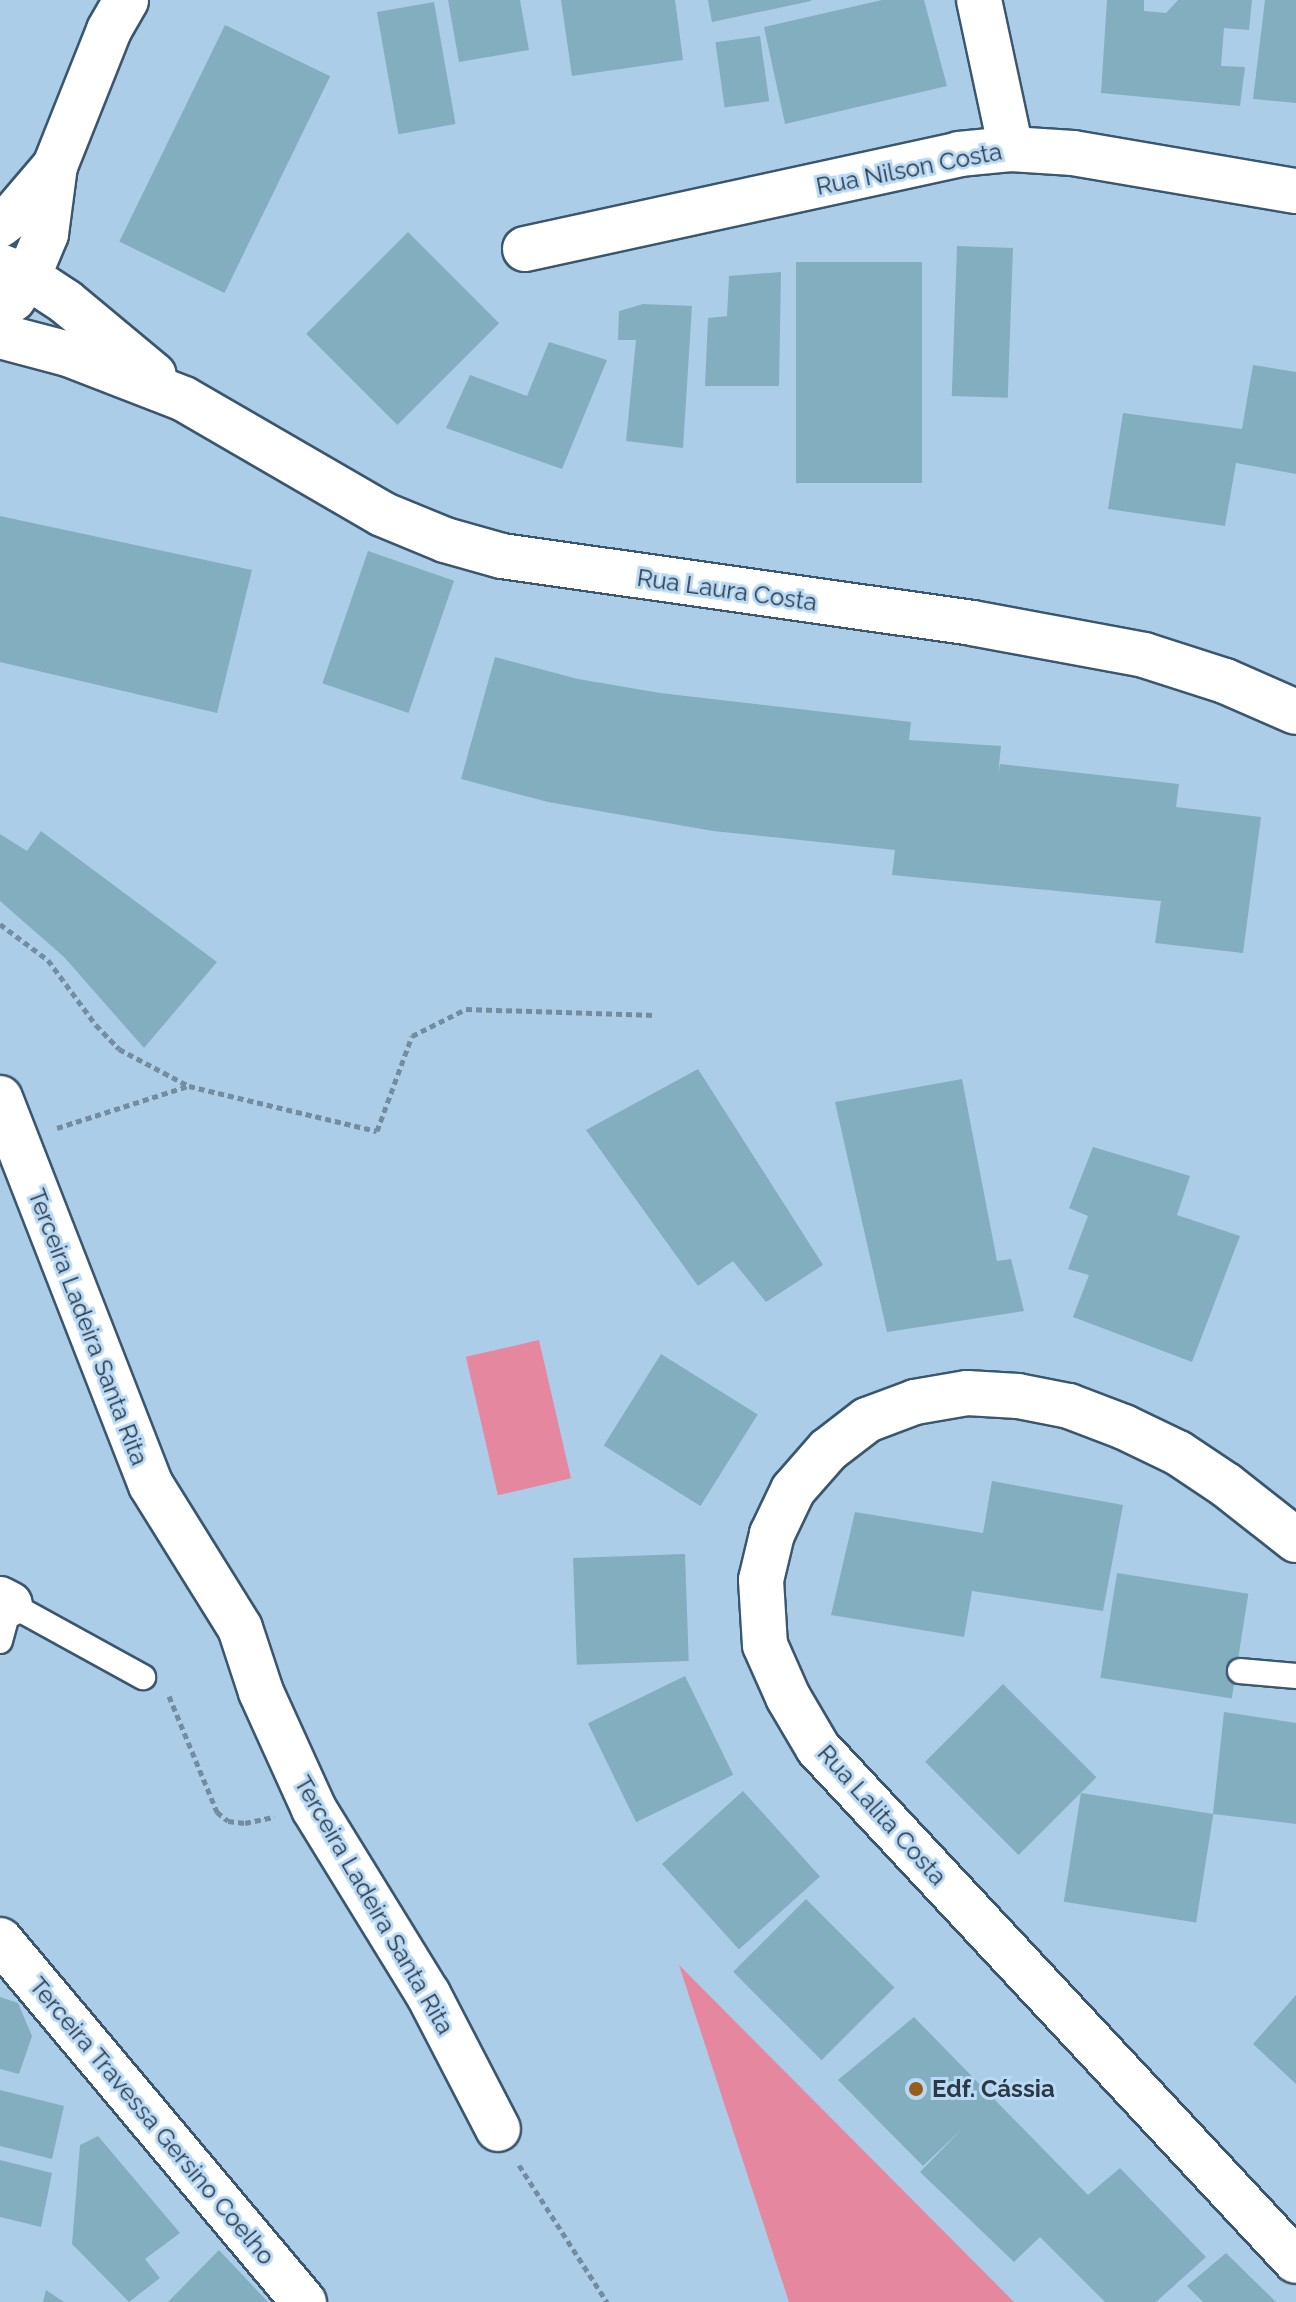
<!DOCTYPE html>
<html>
<head>
<meta charset="utf-8">
<style>
  body { margin:0 }
  #map { position:relative; width:1296px; height:2302px; overflow:hidden; background:#accde8; font-family:Raleway,sans-serif }
  div>[style] { position:absolute }
  [style*='--x'] { left:calc(var(--x)*1px); top:calc(var(--y)*1px); width:calc(var(--w)*1px); rotate:calc(var(--a)*1deg) }
  .green>* { inset:0; background:#e5889f; transform-origin:0 0 }
  .building>* { inset:0; background:#83aebf; transform-origin:0 0 }
  .path>* { height:5px; margin-top:-2.5px; transform-origin:0; background:repeating-linear-gradient(90deg,#748ca0 0 6px,transparent 0 10px) }
  .roads { filter:drop-shadow(2px 0 #3a576f) drop-shadow(-2px 0 #3a576f) drop-shadow(0 2px #3a576f) drop-shadow(0 -2px #3a576f) }
  .service>* { height:24px; margin:-12px; padding:0 12px; transform-origin:12px; border-radius:12px; background:#fff }
  .minor>* { height:44px; margin:-22px; padding:0 22px; transform-origin:22px; border-radius:22px; background:#fff }
  .tertiary>* { height:44px; margin:-22px; padding:0 22px; transform-origin:22px; border-radius:22px; background:#fff }
  .dots>* { width:22px; height:22px; translate:-50% -50%; box-sizing:border-box; border:4px solid #b9daf6; border-radius:50% }
  span { translate:-50% -50%; white-space:nowrap; text-align:center; line-height:1.15; -webkit-text-stroke:6px #b9daf6; paint-order:stroke }
  .street-label { font-size:24px; color:#2c3944 }
  .poi-label { font-size:24px; color:#2c3944; font-weight:700 }
  .left { translate:0 -50%; text-align:left }
</style>
</head>
<body>
<div id="map">
  <div class="green">
    <div style="left:539px;top:1340px;width:142px;height:75px;rotate:77deg"></div>
    <div style="clip-path:polygon(679px 1965px,1014px 2302px,789px 2302px)"></div>
  </div>
  <div class="building">
    <div style="clip-path:polygon(448px 0,520px 0,529px 50px,459px 62px)"></div>
    <div style="clip-path:polygon(561px 0,675px 0,683px 60px,572px 76px)"></div>
    <div style="clip-path:polygon(708px 0,811px 0,811px 1px,712px 22px)"></div>
    <div style="clip-path:polygon(882px 0,924px 0,947px 86px,785px 124px,764px 27px)"></div>
    <div style="clip-path:polygon(1107px 0,1144px 0,1144px 11px,1166px 13px,1178px 0,1252px 0,1249px 30px,1224px 28px,1221px 66px,1245px 67px,1240px 106px,1101px 93px)"></div>
    <div style="clip-path:polygon(1265px 0,1296px 0,1296px 103px,1253px 99px)"></div>
    <div style="left:434px;top:2px;width:124px;height:58px;rotate:80deg"></div>
    <div style="left:225px;top:25px;width:117px;height:241px;rotate:26deg"></div>
    <div style="left:760px;top:36px;width:66px;height:45px;rotate:82deg"></div>
    <div style="left:408px;top:232px;width:129px;height:144px;rotate:45deg"></div>
    <div style="left:957px;top:246px;width:56px;height:150px;rotate:2deg"></div>
    <div style="left:922px;top:262px;width:221px;height:126px;rotate:90deg"></div>
    <div style="clip-path:polygon(781px 272px,779px 386px,705px 386px,708px 318px,727px 316px,729px 276px)"></div>
    <div style="clip-path:polygon(643px 304px,692px 306px,683px 448px,626px 441px,636px 340px,618px 340px,619px 311px)"></div>
    <div style="clip-path:polygon(549px 342px,607px 360px,562px 469px,446px 428px,470px 375px,527px 396px)"></div>
    <div style="clip-path:polygon(1253px 365px,1296px 372px,1296px 474px,1236px 463px,1225px 526px,1108px 509px,1123px 413px,1242px 429px)"></div>
    <div style="clip-path:polygon(0 516px,252px 570px,217px 713px,0 662px)"></div>
    <div style="left:368px;top:551px;width:91px;height:140px;rotate:19deg"></div>
    <div style="clip-path:polygon(495px 657px,578px 679px,660px 693px,911px 722px,909px 740px,1001px 746px,998px 774px,1000px 764px,1179px 784px,1176px 807px,1261px 817px,1243px 953px,1155px 943px,1161px 901px,892px 875px,895px 850px,713px 831px,548px 802px,461px 779px)"></div>
    <div style="clip-path:polygon(41px 831px,217px 962px,144px 1048px,64px 957px,0 901px,0 834px,27px 851px)"></div>
    <div style="clip-path:polygon(698px 1069px,823px 1265px,766px 1302px,733px 1261px,698px 1286px,586px 1130px)"></div>
    <div style="clip-path:polygon(962px 1079px,997px 1261px,1011px 1259px,1024px 1311px,887px 1332px,835px 1102px)"></div>
    <div style="clip-path:polygon(1093px 1147px,1190px 1176px,1177px 1215px,1240px 1236px,1192px 1362px,1073px 1317px,1089px 1275px,1068px 1269px,1088px 1216px,1069px 1208px)"></div>
    <div style="left:661px;top:1354px;width:114px;height:108px;rotate:32deg"></div>
    <div style="clip-path:polygon(992px 1481px,1123px 1505px,1103px 1611px,972px 1591px,964px 1637px,831px 1615px,855px 1512px,983px 1533px)"></div>
    <div style="left:685px;top:1554px;width:107px;height:112px;rotate:88deg"></div>
    <div style="left:1117px;top:1573px;width:133px;height:106px;rotate:9deg"></div>
    <div style="left:685px;top:1676px;width:110px;height:108px;rotate:64deg"></div>
    <div style="left:1003px;top:1684px;width:132px;height:110px;rotate:45deg"></div>
    <div style="clip-path:polygon(1224px 1712px,1296px 1723px,1296px 1824px,1213px 1814px)"></div>
    <div style="left:743px;top:1791px;width:115px;height:109px;rotate:48deg"></div>
    <div style="left:1081px;top:1793px;width:134px;height:110px;rotate:9deg"></div>
    <div style="left:806px;top:1899px;width:125px;height:103px;rotate:45deg"></div>
    <div style="clip-path:polygon(1296px 1995px,1296px 2084px,1253px 2044px)"></div>
    <div style="clip-path:polygon(0 1997px,18px 2003px,32px 2036px,19px 2074px,0 2069px)"></div>
    <div style="clip-path:polygon(914px 2017px,1088px 2195px,1120px 2168px,1206px 2257px,1156px 2302px,1105px 2302px,1040px 2237px,1014px 2262px,920px 2172px,963px 2128px,923px 2166px,838px 2080px)"></div>
    <div style="clip-path:polygon(0 2090px,64px 2106px,52px 2159px,0 2146px)"></div>
    <div style="clip-path:polygon(98px 2136px,180px 2233px,145px 2259px,160px 2278px,129px 2302px,72px 2244px,80px 2145px)"></div>
    <div style="clip-path:polygon(0 2160px,52px 2173px,41px 2227px,0 2217px)"></div>
    <div style="clip-path:polygon(219px 2250px,268px 2302px,168px 2302px)"></div>
    <div style="clip-path:polygon(1226px 2253px,1276px 2302px,1203px 2302px,1187px 2286px)"></div>
    <div style="clip-path:polygon(46px 2290px,64px 2302px,43px 2302px)"></div>
  </div>
  <div class="path">
    <div style="--x:0;--y:924;--w:60;--a:36.9"></div>
    <div style="--x:48;--y:960;--w:81;--a:53.6"></div>
    <div style="--x:96;--y:1025;--w:33;--a:46"></div>
    <div style="--x:119;--y:1049;--w:79;--a:27.9"></div>
    <div style="--x:189;--y:1086;--w:193;--a:13.5"></div>
    <div style="--x:377;--y:1131;--w:101;--a:-69.8"></div>
    <div style="--x:412;--y:1036;--w:60;--a:-26.6"></div>
    <div style="--x:466;--y:1009;--w:190;--a:1.8"></div>
    <div style="--x:57;--y:1128;--w:138;--a:-17.8"></div>
    <div style="--x:169;--y:1696;--w:126;--a:67.5"></div>
    <div style="--x:217;--y:1812;--w:14;--a:39"></div>
    <div style="--x:228;--y:1821;--w:17;--a:7"></div>
    <div style="--x:245;--y:1823;--w:30;--a:-12"></div>
    <div style="--x:519;--y:2165;--w:163;--a:57.3"></div>
  </div>
  <div class="roads">
    <div class="service">
      <div style="--x:0;--y:1641;--w:38;--a:-75"></div>
      <div style="--x:10;--y:1604;--w:152;--a:28.8"></div>
      <div style="--x:1240;--y:1671;--w:56;--a:5.1"></div>
    </div>
    <div class="minor">
      <div style="--x:979;--y:0;--w:152;--a:77.9"></div>
      <div style="--x:0;--y:225;--w:18;--a:-38"></div>
      <div style="--x:14;--y:214;--w:63;--a:-49.5"></div>
      <div style="--x:525;--y:249;--w:444;--a:-12.3"></div>
      <div style="--x:959;--y:154;--w:52;--a:-5.5"></div>
      <div style="--x:1011;--y:149;--w:62;--a:3.7"></div>
      <div style="--x:1073;--y:153;--w:226;--a:9.7"></div>
      <div style="--x:0;--y:308;--w:16;--a:-35"></div>
      <div style="--x:13;--y:299;--w:27;--a:-56"></div>
      <div style="--x:28;--y:277;--w:47;--a:-67.3"></div>
      <div style="--x:46;--y:234;--w:69;--a:-82.5"></div>
      <div style="--x:55;--y:166;--w:146;--a:-68.3"></div>
      <div style="--x:109;--y:30;--w:34;--a:-60"></div>
      <div style="--x:0;--y:1098;--w:415;--a:68.7"></div>
      <div style="--x:151;--y:1485;--w:168;--a:58.1"></div>
      <div style="--x:240;--y:1628;--w:67;--a:71.8"></div>
      <div style="--x:261;--y:1692;--w:128;--a:65.6"></div>
      <div style="--x:314;--y:1809;--w:217;--a:58.4"></div>
      <div style="--x:428;--y:1994;--w:152;--a:62.6"></div>
      <div style="--x:1296;--y:1540;--w:89;--a:-141.8"></div>
      <div style="--x:1226;--y:1485;--w:58;--a:-146.3"></div>
      <div style="--x:1178;--y:1453;--w:60;--a:-154.3"></div>
      <div style="--x:1124;--y:1427;--w:59;--a:-159.1"></div>
      <div style="--x:1069;--y:1406;--w:52;--a:-168.9"></div>
      <div style="--x:1018;--y:1396;--w:51;--a:-176.6"></div>
      <div style="--x:967;--y:1393;--w:53;--a:170.2"></div>
      <div style="--x:915;--y:1402;--w:51;--a:159.4"></div>
      <div style="--x:867;--y:1420;--w:49;--a:142.4"></div>
      <div style="--x:828;--y:1450;--w:53;--a:131.2"></div>
      <div style="--x:793;--y:1490;--w:49;--a:115.5"></div>
      <div style="--x:772;--y:1534;--w:47;--a:103.4"></div>
      <div style="--x:761;--y:1580;--w:65;--a:86.5"></div>
      <div style="--x:765;--y:1645;--w:57;--a:66.1"></div>
      <div style="--x:788;--y:1697;--w:59;--a:59.5"></div>
      <div style="--x:818;--y:1748;--w:701;--a:47.02"></div>
      <div style="--x:0;--y:1599;--w:11;--a:27"></div>
      <div style="--x:0;--y:1940;--w:473;--a:50"></div>
    </div>
    <div class="tertiary">
      <div style="--x:0;--y:266;--w:30;--a:21"></div>
      <div style="--x:28;--y:277;--w:45;--a:33.3"></div>
      <div style="--x:66;--y:302;--w:114;--a:39.7"></div>
      <div style="--x:0;--y:336;--w:70;--a:14.8"></div>
      <div style="--x:68;--y:354;--w:124;--a:21.2"></div>
      <div style="--x:184;--y:399;--w:229;--a:30.1"></div>
      <div style="--x:382;--y:514;--w:68;--a:22.4"></div>
      <div style="--x:445;--y:540;--w:59;--a:15.7"></div>
      <div style="--x:502;--y:556;--w:475;--a:8.1"></div>
      <div style="--x:972;--y:623;--w:175;--a:10.5"></div>
      <div style="--x:1144;--y:655;--w:85;--a:17.8"></div>
      <div style="--x:1225;--y:681;--w:77;--a:23.6"></div>
    </div>
  </div>
  <div class="dots">
    <div style="left:916px;top:2089px;background:#975d1c"></div>
  </div>
  <div class="street-label">
    <span style="left:909px;top:169px;rotate:-11deg">Rua Nilson Costa</span>
    <span style="left:727px;top:590px;rotate:8deg">Rua Laura Costa</span>
    <span style="left:88px;top:1327px;rotate:69deg">Terceira Ladeira Santa Rita</span>
    <span style="left:882px;top:1815px;rotate:48deg">Rua Lalita Costa</span>
    <span style="left:374px;top:1905px;rotate:60deg">Terceira Ladeira Santa Rita</span>
    <span style="left:152px;top:2121px;rotate:50deg">Terceira Travessa Gersino Coelho</span>
  </div>
  <div class="poi-label">
    <span class="left" style="left:932px;top:2089px">Edf. Cássia</span>
  </div>
</div>
</body>
</html>
